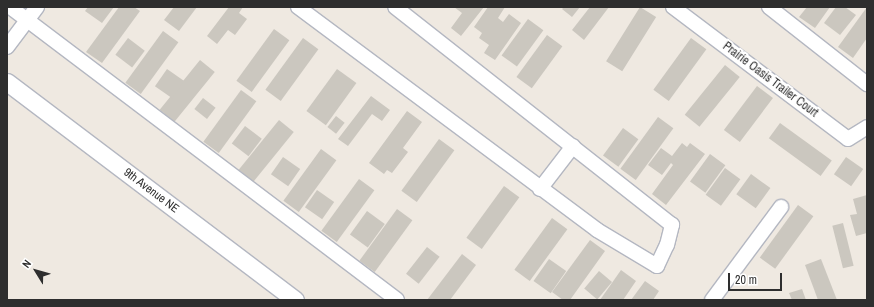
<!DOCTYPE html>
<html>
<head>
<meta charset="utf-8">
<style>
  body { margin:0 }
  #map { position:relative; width:874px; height:307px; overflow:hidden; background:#efe9e1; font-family:"Archivo Narrow",sans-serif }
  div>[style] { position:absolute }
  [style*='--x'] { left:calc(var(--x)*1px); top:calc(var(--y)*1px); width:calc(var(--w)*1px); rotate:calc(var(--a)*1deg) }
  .building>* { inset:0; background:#cbc7bf; transform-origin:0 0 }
  .roads { filter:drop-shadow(1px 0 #b4b7c1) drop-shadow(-1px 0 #b4b7c1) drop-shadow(0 1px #b4b7c1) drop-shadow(0 -1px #b4b7c1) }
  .minor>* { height:14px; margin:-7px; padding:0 7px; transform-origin:7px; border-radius:7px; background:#fff }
  .tertiary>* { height:17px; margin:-8.5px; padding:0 8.5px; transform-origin:8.5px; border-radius:8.5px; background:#fff }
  span { translate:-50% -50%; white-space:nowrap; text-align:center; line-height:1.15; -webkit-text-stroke:4px #fff; paint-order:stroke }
  .street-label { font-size:12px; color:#2e2e2e }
  .frame { position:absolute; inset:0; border:8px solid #2e2e2e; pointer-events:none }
  .north { position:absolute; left:16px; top:251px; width:40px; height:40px; -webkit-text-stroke:3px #fff; paint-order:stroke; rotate:307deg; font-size:11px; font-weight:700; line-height:16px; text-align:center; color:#2e2e2e }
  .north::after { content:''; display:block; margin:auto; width:14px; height:18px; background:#2e2e2e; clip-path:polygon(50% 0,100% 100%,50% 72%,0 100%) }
  .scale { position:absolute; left:728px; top:273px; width:54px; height:18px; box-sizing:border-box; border:2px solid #2e2e2e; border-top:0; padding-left:5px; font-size:12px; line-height:14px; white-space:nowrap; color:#2e2e2e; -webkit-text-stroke:3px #fff; paint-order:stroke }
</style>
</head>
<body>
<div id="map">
  <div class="building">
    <div style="clip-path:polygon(88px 7px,114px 7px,102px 23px,85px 11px)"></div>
    <div style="clip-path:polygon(119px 7px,134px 7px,140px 11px,102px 63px,86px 52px)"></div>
    <div style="clip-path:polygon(174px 7px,197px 7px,179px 31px,164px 20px)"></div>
    <div style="clip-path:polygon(229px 7px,243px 7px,239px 13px,247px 19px,235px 35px,228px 30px,217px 44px,207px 36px)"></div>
    <div style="clip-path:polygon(454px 7px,484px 7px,461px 36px,451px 28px,462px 13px)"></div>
    <div style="clip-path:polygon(488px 7px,505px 7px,498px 18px,503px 22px,509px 14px,521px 23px,495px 60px,484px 53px,489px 45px,479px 38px,482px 33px,474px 27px)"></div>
    <div style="clip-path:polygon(564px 7px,580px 7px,572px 17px,562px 9px)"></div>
    <div style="clip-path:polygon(590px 7px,609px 7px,584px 40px,572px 30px)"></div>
    <div style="left:640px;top:7px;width:19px;height:64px;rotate:32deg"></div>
    <div style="clip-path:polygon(807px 7px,830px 7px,815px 28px,799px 17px)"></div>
    <div style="clip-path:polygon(836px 7px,845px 7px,856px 15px,840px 35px,824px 23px)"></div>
    <div style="clip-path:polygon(867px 7px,867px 38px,853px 58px,838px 47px)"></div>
    <div style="left:528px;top:19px;width:19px;height:45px;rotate:36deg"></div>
    <div style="left:274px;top:29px;width:19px;height:64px;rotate:36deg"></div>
    <div style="left:163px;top:31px;width:19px;height:64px;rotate:36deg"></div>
    <div style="left:547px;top:35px;width:19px;height:52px;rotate:36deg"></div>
    <div style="left:128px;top:38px;width:21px;height:21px;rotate:37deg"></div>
    <div style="left:303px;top:38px;width:19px;height:64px;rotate:36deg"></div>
    <div style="left:691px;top:38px;width:19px;height:64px;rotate:36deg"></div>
    <div style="left:200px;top:60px;width:19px;height:64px;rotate:39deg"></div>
    <div style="left:725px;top:65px;width:19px;height:64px;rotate:39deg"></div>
    <div style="left:167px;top:69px;width:21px;height:21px;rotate:35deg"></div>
    <div style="left:337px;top:69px;width:24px;height:52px;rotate:36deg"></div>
    <div style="left:757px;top:86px;width:20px;height:55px;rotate:37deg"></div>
    <div style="left:241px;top:90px;width:19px;height:64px;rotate:36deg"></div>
    <div style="clip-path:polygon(371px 96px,390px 110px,382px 121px,372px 114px,348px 146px,338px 139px)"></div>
    <div style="left:203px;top:98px;width:16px;height:14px;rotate:38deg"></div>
    <div style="clip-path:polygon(407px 111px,422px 122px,403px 148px,408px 152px,392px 173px,387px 170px,384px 174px,369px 163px)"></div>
    <div style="left:336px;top:116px;width:11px;height:14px;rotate:38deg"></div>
    <div style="left:658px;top:117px;width:19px;height:64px;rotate:36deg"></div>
    <div style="left:279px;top:120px;width:19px;height:64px;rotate:39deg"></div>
    <div style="left:780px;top:123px;width:64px;height:19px;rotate:36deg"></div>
    <div style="left:245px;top:126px;width:21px;height:22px;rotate:37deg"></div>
    <div style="left:623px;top:128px;width:19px;height:34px;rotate:36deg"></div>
    <div style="left:439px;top:139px;width:19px;height:64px;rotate:36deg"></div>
    <div style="clip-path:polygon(682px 143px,687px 147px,690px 143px,705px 154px,666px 205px,652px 194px,673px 165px,671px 163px,662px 175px,648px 165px,661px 148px,672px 156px)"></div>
    <div style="left:321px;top:149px;width:19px;height:64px;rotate:36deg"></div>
    <div style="left:710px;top:154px;width:19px;height:34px;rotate:36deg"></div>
    <div style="left:283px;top:157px;width:21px;height:21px;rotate:35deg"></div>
    <div style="left:846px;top:157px;width:21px;height:21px;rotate:35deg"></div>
    <div style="left:725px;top:168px;width:19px;height:33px;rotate:36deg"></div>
    <div style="left:751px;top:174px;width:24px;height:25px;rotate:36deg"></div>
    <div style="left:359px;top:179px;width:19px;height:64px;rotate:36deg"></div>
    <div style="left:504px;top:186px;width:19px;height:64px;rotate:36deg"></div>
    <div style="left:317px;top:190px;width:21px;height:21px;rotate:35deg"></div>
    <div style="clip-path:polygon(867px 195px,867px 233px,856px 236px,850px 215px,857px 214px,853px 199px)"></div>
    <div style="left:798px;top:205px;width:19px;height:65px;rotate:36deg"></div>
    <div style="left:397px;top:209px;width:19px;height:64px;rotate:36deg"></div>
    <div style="left:367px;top:211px;width:22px;height:29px;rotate:36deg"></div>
    <div style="left:552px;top:218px;width:19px;height:64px;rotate:36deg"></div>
    <div style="left:843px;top:223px;width:44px;height:11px;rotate:76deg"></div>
    <div style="clip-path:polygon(590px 240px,605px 251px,570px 300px,563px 300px,552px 292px)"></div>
    <div style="left:427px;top:247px;width:16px;height:34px;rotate:38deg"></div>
    <div style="clip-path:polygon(462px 254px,476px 265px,450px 300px,427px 300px)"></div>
    <div style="left:549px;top:259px;width:21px;height:27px;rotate:35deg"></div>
    <div style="clip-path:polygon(821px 259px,837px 300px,818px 300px,805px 265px)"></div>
    <div style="clip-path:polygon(621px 270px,636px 281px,623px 300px,600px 300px)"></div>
    <div style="left:599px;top:271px;width:17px;height:23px;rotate:40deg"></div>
    <div style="clip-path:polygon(645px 281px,659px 291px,653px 300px,631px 300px)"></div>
    <div style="clip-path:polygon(802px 289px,806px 300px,792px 300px,789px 293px)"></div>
  </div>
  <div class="roads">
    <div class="minor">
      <div style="--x:10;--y:7;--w:485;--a:37.1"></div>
      <div style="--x:298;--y:7;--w:373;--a:36.7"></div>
      <div style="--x:597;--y:230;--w:70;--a:31"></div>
      <div style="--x:657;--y:266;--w:23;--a:-65"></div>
      <div style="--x:667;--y:245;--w:21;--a:-76"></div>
      <div style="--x:672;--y:225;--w:352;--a:-141.8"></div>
      <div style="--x:673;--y:7;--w:219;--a:37"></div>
      <div style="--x:848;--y:139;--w:22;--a:-32"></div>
      <div style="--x:769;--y:7;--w:125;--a:38.2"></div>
      <div style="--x:7;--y:47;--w:50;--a:-53.1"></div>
      <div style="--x:540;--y:189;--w:54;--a:-52.5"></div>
      <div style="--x:712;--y:300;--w:116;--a:-53.4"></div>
    </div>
    <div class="tertiary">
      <div style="--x:7;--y:82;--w:361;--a:37.1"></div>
    </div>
  </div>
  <div class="street-label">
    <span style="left:770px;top:80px;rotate:37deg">Prairie Oasis Trailer Court</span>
    <span style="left:151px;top:191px;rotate:37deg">9th Avenue NE</span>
  </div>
  <div class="frame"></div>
  <div class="north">N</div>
  <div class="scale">20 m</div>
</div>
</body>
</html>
